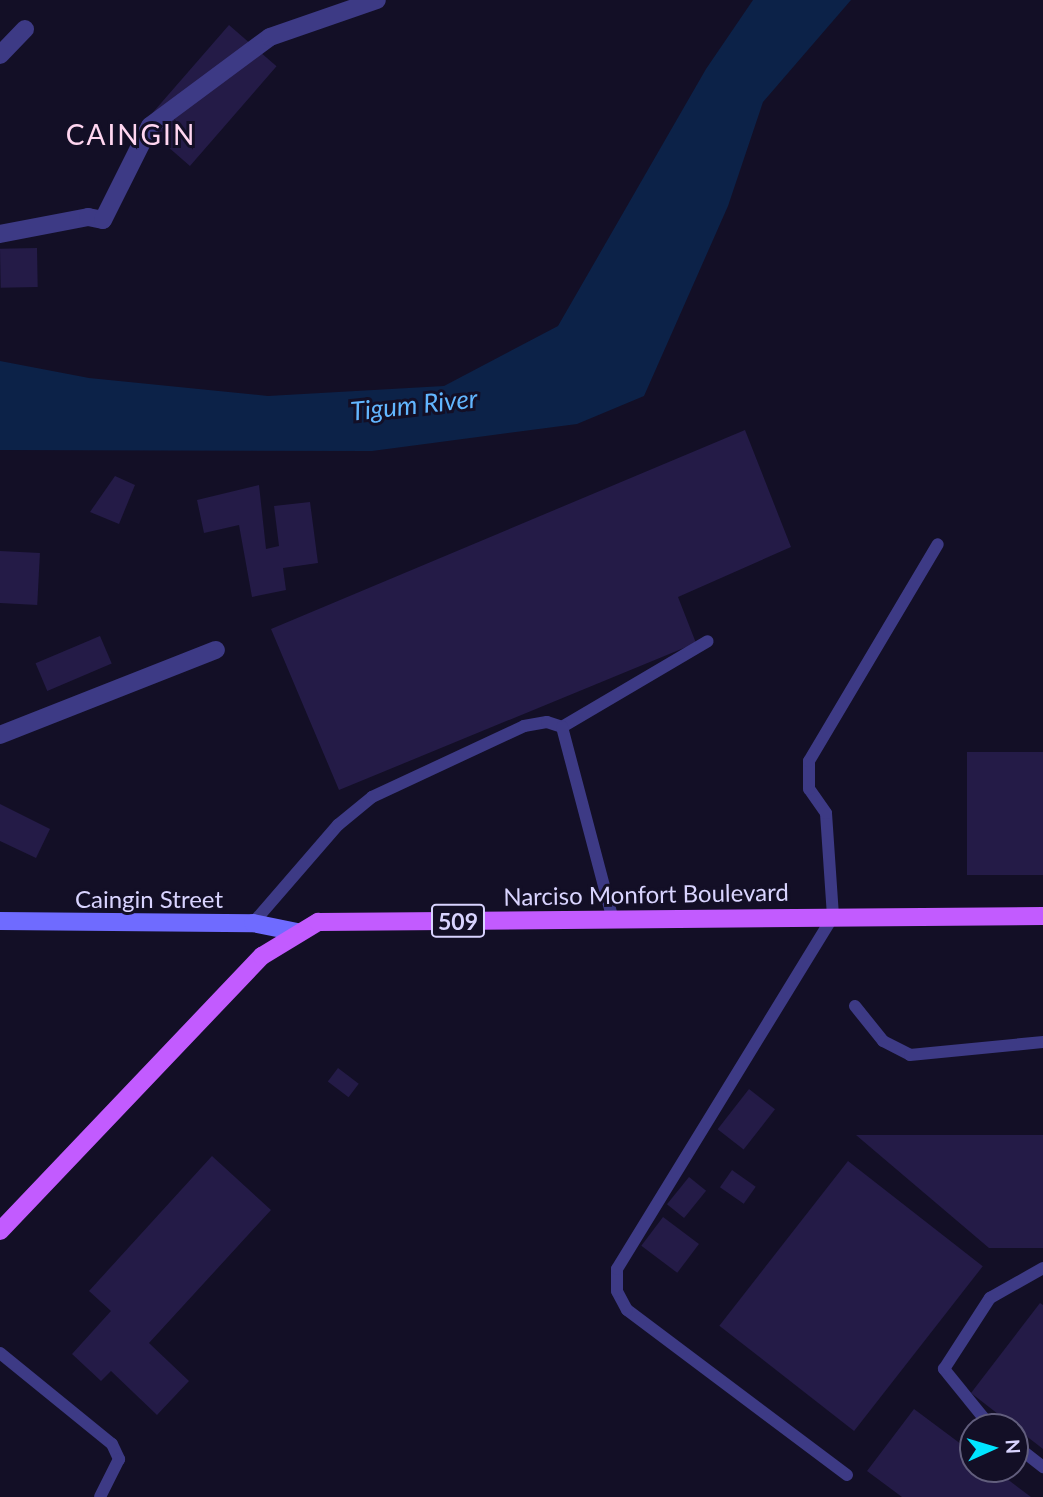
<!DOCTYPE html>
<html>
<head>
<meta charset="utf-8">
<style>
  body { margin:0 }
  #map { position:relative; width:1043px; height:1497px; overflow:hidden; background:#130f26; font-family:Lato,sans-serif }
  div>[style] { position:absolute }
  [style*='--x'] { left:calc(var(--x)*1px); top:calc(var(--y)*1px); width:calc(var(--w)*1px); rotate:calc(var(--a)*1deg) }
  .water>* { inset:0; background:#0c2248 }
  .building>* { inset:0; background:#241b47; transform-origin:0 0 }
  .service>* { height:12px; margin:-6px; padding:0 6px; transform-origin:6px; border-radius:6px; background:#3d3a85 }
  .minor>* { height:18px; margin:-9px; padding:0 9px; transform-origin:9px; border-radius:9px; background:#3d3a85 }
  .secondary>* { height:18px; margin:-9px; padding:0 9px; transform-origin:9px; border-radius:9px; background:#6f6bff }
  .primary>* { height:18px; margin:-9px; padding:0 9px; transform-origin:9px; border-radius:9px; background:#c25bff }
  span { translate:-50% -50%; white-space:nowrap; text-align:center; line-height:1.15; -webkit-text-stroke:6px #130f26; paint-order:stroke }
  .shield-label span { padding:2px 5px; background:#130f26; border:2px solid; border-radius:5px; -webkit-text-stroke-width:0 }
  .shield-label { font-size:23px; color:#d9d4ff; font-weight:700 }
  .street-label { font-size:24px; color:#d9d4ff }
  .water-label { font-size:26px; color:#62b6ff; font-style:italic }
  .quarter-label { font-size:28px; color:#ffd6f0; letter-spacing:2px }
  .north { position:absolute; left:959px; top:1413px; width:70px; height:70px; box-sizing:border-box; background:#130f26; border:2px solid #625e7d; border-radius:50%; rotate:86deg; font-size:19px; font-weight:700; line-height:28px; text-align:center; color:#d9d4ff }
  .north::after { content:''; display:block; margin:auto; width:24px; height:32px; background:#00e5ff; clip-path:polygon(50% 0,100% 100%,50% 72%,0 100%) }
</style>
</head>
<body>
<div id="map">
  <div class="water">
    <div style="clip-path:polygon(753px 0,851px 0,763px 102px,728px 206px,644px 396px,577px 424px,372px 451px,0 450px,0 361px,89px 378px,268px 396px,444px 386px,558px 326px,706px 69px)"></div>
  </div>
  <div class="building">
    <div style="left:229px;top:25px;width:63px;height:132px;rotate:41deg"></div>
    <div style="left:37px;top:248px;width:39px;height:37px;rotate:89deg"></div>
    <div style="clip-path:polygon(745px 430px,791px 547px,678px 597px,696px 643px,339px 790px,271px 629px)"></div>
    <div style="clip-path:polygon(115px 476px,135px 485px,119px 524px,90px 512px)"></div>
    <div style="clip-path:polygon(259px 485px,266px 549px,279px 546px,274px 506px,310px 502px,318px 563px,283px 568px,286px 590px,252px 597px,239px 525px,204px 533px,197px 500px)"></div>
    <div style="left:0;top:551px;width:40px;height:52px;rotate:3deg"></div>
    <div style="left:100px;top:636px;width:30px;height:70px;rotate:67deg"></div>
    <div style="left:1043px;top:752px;width:123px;height:76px;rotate:90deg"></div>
    <div style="clip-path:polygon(0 804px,50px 829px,36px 858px,0 841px)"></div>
    <div style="left:338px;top:1068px;width:26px;height:17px;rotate:37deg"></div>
    <div style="left:749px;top:1089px;width:33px;height:51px;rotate:38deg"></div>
    <div style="clip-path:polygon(856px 1135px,1043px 1135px,1043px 1248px,989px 1248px)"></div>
    <div style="clip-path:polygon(212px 1156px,271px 1210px,149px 1343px,189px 1381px,157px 1415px,111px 1371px,101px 1381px,72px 1354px,111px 1311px,89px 1291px)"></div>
    <div style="left:848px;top:1161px;width:171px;height:209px;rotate:38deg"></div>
    <div style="left:732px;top:1170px;width:29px;height:21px;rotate:35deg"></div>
    <div style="left:689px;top:1177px;width:22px;height:35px;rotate:39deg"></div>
    <div style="left:663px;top:1217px;width:45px;height:36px;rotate:37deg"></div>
    <div style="clip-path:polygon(1040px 1303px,1043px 1305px,1043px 1449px,971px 1393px)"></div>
    <div style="clip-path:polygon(914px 1409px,973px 1453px,973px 1469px,994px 1469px,1031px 1497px,902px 1497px,867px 1471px)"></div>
  </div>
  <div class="service">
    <div style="--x:562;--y:727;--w:169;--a:-30.5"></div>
    <div style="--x:253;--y:923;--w:130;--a:-49.1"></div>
    <div style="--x:338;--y:825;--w:44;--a:-39.5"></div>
    <div style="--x:372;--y:797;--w:168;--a:-25"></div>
    <div style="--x:524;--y:726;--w:23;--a:-10"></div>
    <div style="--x:547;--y:722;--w:16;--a:18"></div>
    <div style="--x:562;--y:727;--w:200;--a:75.2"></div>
    <div style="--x:855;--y:1006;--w:45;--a:51.3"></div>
    <div style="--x:883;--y:1041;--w:30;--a:27"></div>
    <div style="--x:910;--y:1055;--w:134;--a:-5.6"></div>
    <div style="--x:0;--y:1353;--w:144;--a:39.1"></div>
    <div style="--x:112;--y:1444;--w:17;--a:65"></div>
    <div style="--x:119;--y:1459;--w:42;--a:116.6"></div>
    <div style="--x:991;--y:1427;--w:75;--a:-129"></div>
    <div style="--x:944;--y:1369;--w:85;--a:-57.1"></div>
    <div style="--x:990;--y:1298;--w:61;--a:-29.5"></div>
    <div style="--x:1015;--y:1445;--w:36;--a:38"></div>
    <div style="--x:847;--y:1475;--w:275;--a:-143.1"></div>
    <div style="--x:627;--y:1310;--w:21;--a:-118"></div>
    <div style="--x:617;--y:1291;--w:22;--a:-90"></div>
    <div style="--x:617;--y:1269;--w:414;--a:-58.5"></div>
    <div style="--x:833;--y:916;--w:103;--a:-93.9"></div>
    <div style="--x:826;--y:813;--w:29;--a:-125"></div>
    <div style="--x:809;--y:789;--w:28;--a:-90"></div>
    <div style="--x:809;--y:761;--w:252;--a:-59.3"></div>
  </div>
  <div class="minor">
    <div style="--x:0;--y:55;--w:36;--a:-46"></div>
    <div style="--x:0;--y:234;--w:90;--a:-10.9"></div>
    <div style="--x:88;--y:217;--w:15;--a:11"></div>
    <div style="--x:103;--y:220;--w:105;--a:-63.4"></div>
    <div style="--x:150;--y:126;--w:149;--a:-36.6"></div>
    <div style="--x:270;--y:37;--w:113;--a:-19.1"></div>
    <div style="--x:0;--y:735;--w:232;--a:-21.5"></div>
  </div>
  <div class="secondary">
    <div style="--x:0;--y:921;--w:253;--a:0.5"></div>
    <div style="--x:253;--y:923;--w:45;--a:11.6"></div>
  </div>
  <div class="primary">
    <div style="--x:0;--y:1231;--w:380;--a:-46.4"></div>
    <div style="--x:262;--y:956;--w:66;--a:-31.3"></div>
    <div style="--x:318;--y:922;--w:725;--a:-0.47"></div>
  </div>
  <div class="shield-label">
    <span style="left:458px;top:921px">509</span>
  </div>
  <div class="street-label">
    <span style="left:646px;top:894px;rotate:-1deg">Narciso Monfort Boulevard</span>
    <span style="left:149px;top:899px">Caingin Street</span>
  </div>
  <div class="water-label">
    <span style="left:414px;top:405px;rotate:-6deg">Tigum River</span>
  </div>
  <div class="quarter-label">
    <span style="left:131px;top:134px">CAINGIN</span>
  </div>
  <div class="north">N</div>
</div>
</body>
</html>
